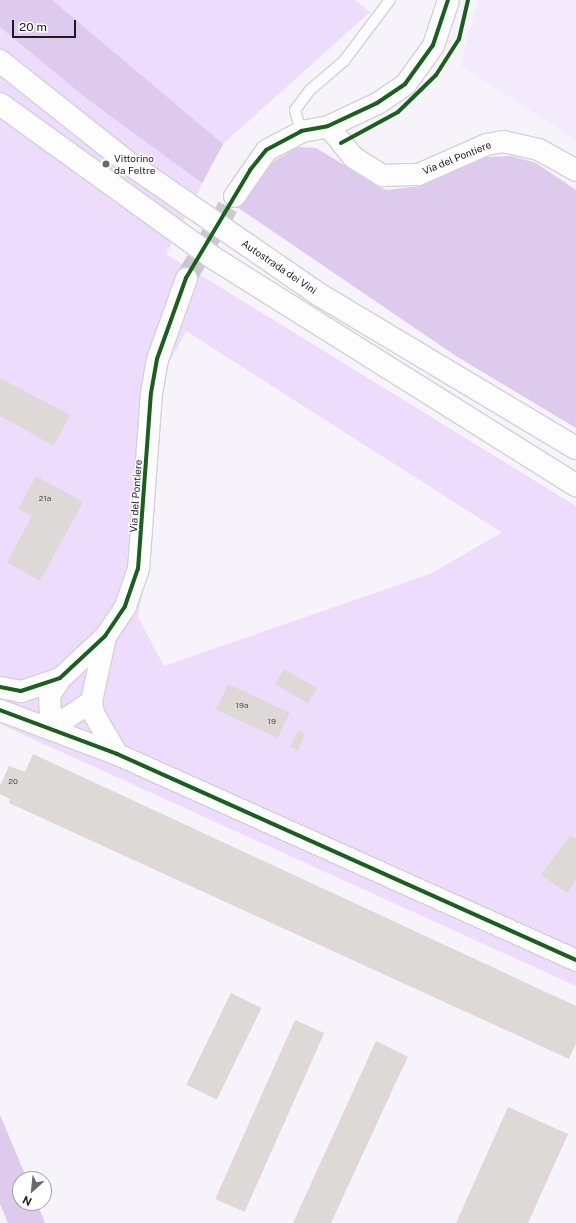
<!DOCTYPE html>
<html>
<head>
<meta charset="utf-8">
<style>
  body { margin:0 }
  #map { position:relative; width:576px; height:1223px; overflow:hidden; background:#f7f3fa; font-family:"Public Sans",sans-serif }
  div>[style] { position:absolute }
  [style*='--x'] { left:calc(var(--x)*1px); top:calc(var(--y)*1px); width:calc(var(--w)*1px); rotate:calc(var(--a)*1deg) }
  .built>* { inset:0; background:#f4eafd }
  .green>* { inset:0; background:#eedcfc }
  .forest>* { inset:0; background:#ddcaec }
  .building>* { inset:0; background:#dcd9d7; transform-origin:0 0 }
  .minor-tunnel>* { height:21px; margin-top:-10.5px; transform-origin:0; background:repeating-linear-gradient(90deg,#ccc8cf 0 21px,transparent 0 31px) }
  .roads { filter:drop-shadow(1px 0 #d4d0d8) drop-shadow(-1px 0 #d4d0d8) drop-shadow(0 1px #d4d0d8) drop-shadow(0 -1px #d4d0d8) }
  .service>* { height:10px; margin:-5px; padding:0 5px; transform-origin:5px; border-radius:5px; background:#fefdfe }
  .minor>* { height:21px; margin:-10.5px; padding:0 10.5px; transform-origin:10.5px; border-radius:10.5px; background:#fefdfe }
  .motorway>* { height:22px; margin:-11px; padding:0 11px; transform-origin:11px; border-radius:11px; background:#fefdfe }
  .cycleway>* { height:4px; margin:-2px; padding:0 2px; transform-origin:2px; border-radius:2px; background:#1b5e20 }
  .dots>* { width:11px; height:11px; translate:-50% -50%; box-sizing:border-box; border:2px solid #fff; border-radius:50% }
  span { translate:-50% -50%; white-space:nowrap; text-align:center; line-height:1.15; -webkit-text-stroke:3px #fff; paint-order:stroke }
  .number-label { font-size:8px; color:#4e4a50 }
  .number-label span { -webkit-text-stroke-width:0 }
  .poi-label { font-size:10px; color:#1f1b23 }
  .left { translate:0 -50%; text-align:left }
  .street-label { font-size:10px; color:#1f1b23 }
  .north { position:absolute; left:12px; top:1171px; width:40px; height:40px; box-sizing:border-box; background:#fff; border:1px solid #a5a4a7; border-radius:50%; rotate:207deg; font-size:11px; font-weight:700; line-height:16px; text-align:center; color:#1f1b23 }
  .north::after { content:''; display:block; margin:auto; width:14px; height:18px; background:#6b676e; clip-path:polygon(50% 0,100% 100%,50% 72%,0 100%) }
  .scale { position:absolute; left:12px; top:20px; width:64px; height:18px; box-sizing:border-box; border:2px solid #1f1b23; border-top:0; padding-left:5px; font-size:12px; line-height:14px; white-space:nowrap; color:#1f1b23; -webkit-text-stroke:3px #fff; paint-order:stroke }
</style>
</head>
<body>
<div id="map">
  <div class="built">
    <div style="clip-path:polygon(478px 0,576px 0,576px 141px,461px 65px)"></div>
  </div>
  <div class="green">
    <div style="clip-path:polygon(evenodd,0 0,355px 0,370px 12px,223px 144px,166px 254px,576px 506px,576px 986px,0 724px,0 0,186px 331px,501px 532px,501px 533px,430px 574px,164px 666px,138px 617px,150px 548px,162px 376px,186px 331px)"></div>
  </div>
  <div class="forest">
    <div style="clip-path:polygon(0 0,52px 0,223px 144px,202px 183px,86px 98px,0 27px)"></div>
    <div style="clip-path:polygon(298px 147px,316px 148px,386px 190px,420px 186px,486px 157px,511px 156px,536px 163px,576px 190px,576px 428px,456px 356px,237px 207px,269px 164px)"></div>
    <div style="clip-path:polygon(0 1115px,27px 1179px,20px 1179px,20px 1203px,37px 1203px,45px 1223px,8px 1223px,0 1204px)"></div>
  </div>
  <div class="building">
    <div style="clip-path:polygon(0 378px,70px 415px,54px 446px,0 416px)"></div>
    <div style="clip-path:polygon(36px 476px,83px 502px,40px 581px,7px 562px,32px 516px,18px 509px)"></div>
    <div style="left:284px;top:669px;width:38px;height:18px;rotate:30deg"></div>
    <div style="left:228px;top:684px;width:68px;height:28px;rotate:25deg"></div>
    <div style="clip-path:polygon(299px 730px,305px 733px,298px 750px,290px 747px)"></div>
    <div style="clip-path:polygon(33px 754px,576px 1006px,576px 1044px,569px 1059px,9px 803px,10px 799px,0 794px,0 786px,9px 766px,25px 772px)"></div>
    <div style="clip-path:polygon(570px 835px,576px 839px,576px 880px,567px 893px,541px 875px)"></div>
    <div style="left:231px;top:993px;width:34px;height:102px;rotate:26deg"></div>
    <div style="left:295px;top:1020px;width:32px;height:196px;rotate:24deg"></div>
    <div style="clip-path:polygon(376px 1041px,408px 1057px,396px 1082px,331px 1223px,293px 1223px)"></div>
    <div style="clip-path:polygon(508px 1107px,568px 1134px,528px 1223px,456px 1223px)"></div>
  </div>
  <div class="minor-tunnel">
    <div style="--x:186;--y:278;--w:95;--a:-59.7"></div>
  </div>
  <div class="roads">
    <div class="service">
      <div style="--x:301;--y:131;--w:22;--a:-106"></div>
      <div style="--x:295;--y:110;--w:25;--a:-53"></div>
      <div style="--x:310;--y:90;--w:45;--a:-40.5"></div>
      <div style="--x:344;--y:61;--w:76;--a:-53"></div>
    </div>
    <div class="minor">
      <div style="--x:328;--y:126;--w:40;--a:51"></div>
      <div style="--x:353;--y:157;--w:34;--a:32"></div>
      <div style="--x:382;--y:175;--w:36;--a:-2"></div>
      <div style="--x:418;--y:174;--w:74;--a:-23.8"></div>
      <div style="--x:486;--y:144;--w:17;--a:-10"></div>
      <div style="--x:503;--y:141;--w:36;--a:13"></div>
      <div style="--x:538;--y:149;--w:43;--a:28.9"></div>
      <div style="--x:234;--y:196;--w:56;--a:-55.2"></div>
      <div style="--x:266;--y:150;--w:40;--a:-28"></div>
      <div style="--x:301;--y:131;--w:27;--a:-10"></div>
      <div style="--x:328;--y:126;--w:54;--a:-25.1"></div>
      <div style="--x:377;--y:103;--w:34;--a:-34"></div>
      <div style="--x:405;--y:84;--w:48;--a:-54.3"></div>
      <div style="--x:433;--y:45;--w:47;--a:-71.6"></div>
      <div style="--x:105;--y:636;--w:66;--a:102.2"></div>
      <div style="--x:91;--y:701;--w:12;--a:81"></div>
      <div style="--x:93;--y:713;--w:48;--a:59.7"></div>
      <div style="--x:60;--y:678;--w:20;--a:123"></div>
      <div style="--x:49;--y:695;--w:33;--a:87"></div>
      <div style="--x:51;--y:728;--w:48;--a:-34"></div>
      <div style="--x:0;--y:687;--w:21;--a:11"></div>
      <div style="--x:21;--y:691;--w:41;--a:-18.4"></div>
      <div style="--x:60;--y:678;--w:62;--a:-43"></div>
      <div style="--x:105;--y:636;--w:36;--a:-56"></div>
      <div style="--x:125;--y:606;--w:39;--a:-71"></div>
      <div style="--x:138;--y:569;--w:176;--a:-85.8"></div>
      <div style="--x:151;--y:393;--w:35;--a:-80"></div>
      <div style="--x:157;--y:359;--w:86;--a:-70.3"></div>
      <div style="--x:0;--y:710;--w:125;--a:20.6"></div>
      <div style="--x:117;--y:754;--w:503;--a:24.17"></div>
    </div>
    <div class="motorway">
      <div style="--x:0;--y:61;--w:162;--a:38.5"></div>
      <div style="--x:127;--y:162;--w:234;--a:34.6"></div>
      <div style="--x:320;--y:295;--w:298;--a:30.9"></div>
      <div style="--x:0;--y:104;--w:261;--a:35.8"></div>
      <div style="--x:212;--y:257;--w:430;--a:32.1"></div>
    </div>
  </div>
  <div class="cycleway">
    <div style="--x:341;--y:143;--w:65;--a:-28.5"></div>
    <div style="--x:398;--y:112;--w:53;--a:-44.2"></div>
    <div style="--x:436;--y:75;--w:43;--a:-57.4"></div>
    <div style="--x:459;--y:39;--w:40;--a:-77"></div>
    <div style="--x:0;--y:687;--w:21;--a:11"></div>
    <div style="--x:21;--y:691;--w:41;--a:-18.4"></div>
    <div style="--x:60;--y:678;--w:62;--a:-43"></div>
    <div style="--x:105;--y:636;--w:36;--a:-56"></div>
    <div style="--x:125;--y:606;--w:39;--a:-71"></div>
    <div style="--x:138;--y:569;--w:176;--a:-85.8"></div>
    <div style="--x:151;--y:393;--w:35;--a:-80"></div>
    <div style="--x:157;--y:359;--w:86;--a:-70.3"></div>
    <div style="--x:186;--y:278;--w:126;--a:-59.3"></div>
    <div style="--x:250;--y:170;--w:26;--a:-51"></div>
    <div style="--x:266;--y:150;--w:40;--a:-28"></div>
    <div style="--x:301;--y:131;--w:27;--a:-10"></div>
    <div style="--x:328;--y:126;--w:54;--a:-25.1"></div>
    <div style="--x:377;--y:103;--w:34;--a:-34"></div>
    <div style="--x:405;--y:84;--w:48;--a:-54.3"></div>
    <div style="--x:433;--y:45;--w:47;--a:-71.6"></div>
    <div style="--x:0;--y:710;--w:125;--a:20.6"></div>
    <div style="--x:117;--y:754;--w:503;--a:24.17"></div>
  </div>
  <div class="dots">
    <div style="left:106px;top:164px;background:#6b676e"></div>
  </div>
  <div class="number-label">
    <span style="left:45px;top:499px">21a</span>
    <span style="left:242px;top:706px">19a</span>
    <span style="left:272px;top:722px">19</span>
    <span style="left:13px;top:782px">20</span>
  </div>
  <div class="poi-label">
    <span class="left" style="left:114px;top:164px">Vittorino<br>da Feltre</span>
  </div>
  <div class="street-label">
    <span style="left:457px;top:158px;rotate:-22deg">Via del Pontiere</span>
    <span style="left:279px;top:267px;rotate:34deg">Autostrada dei Vini</span>
    <span style="left:136px;top:496px;rotate:-86deg">Via del Pontiere</span>
  </div>
  <div class="north">N</div>
  <div class="scale">20 m</div>
</div>
</body>
</html>
